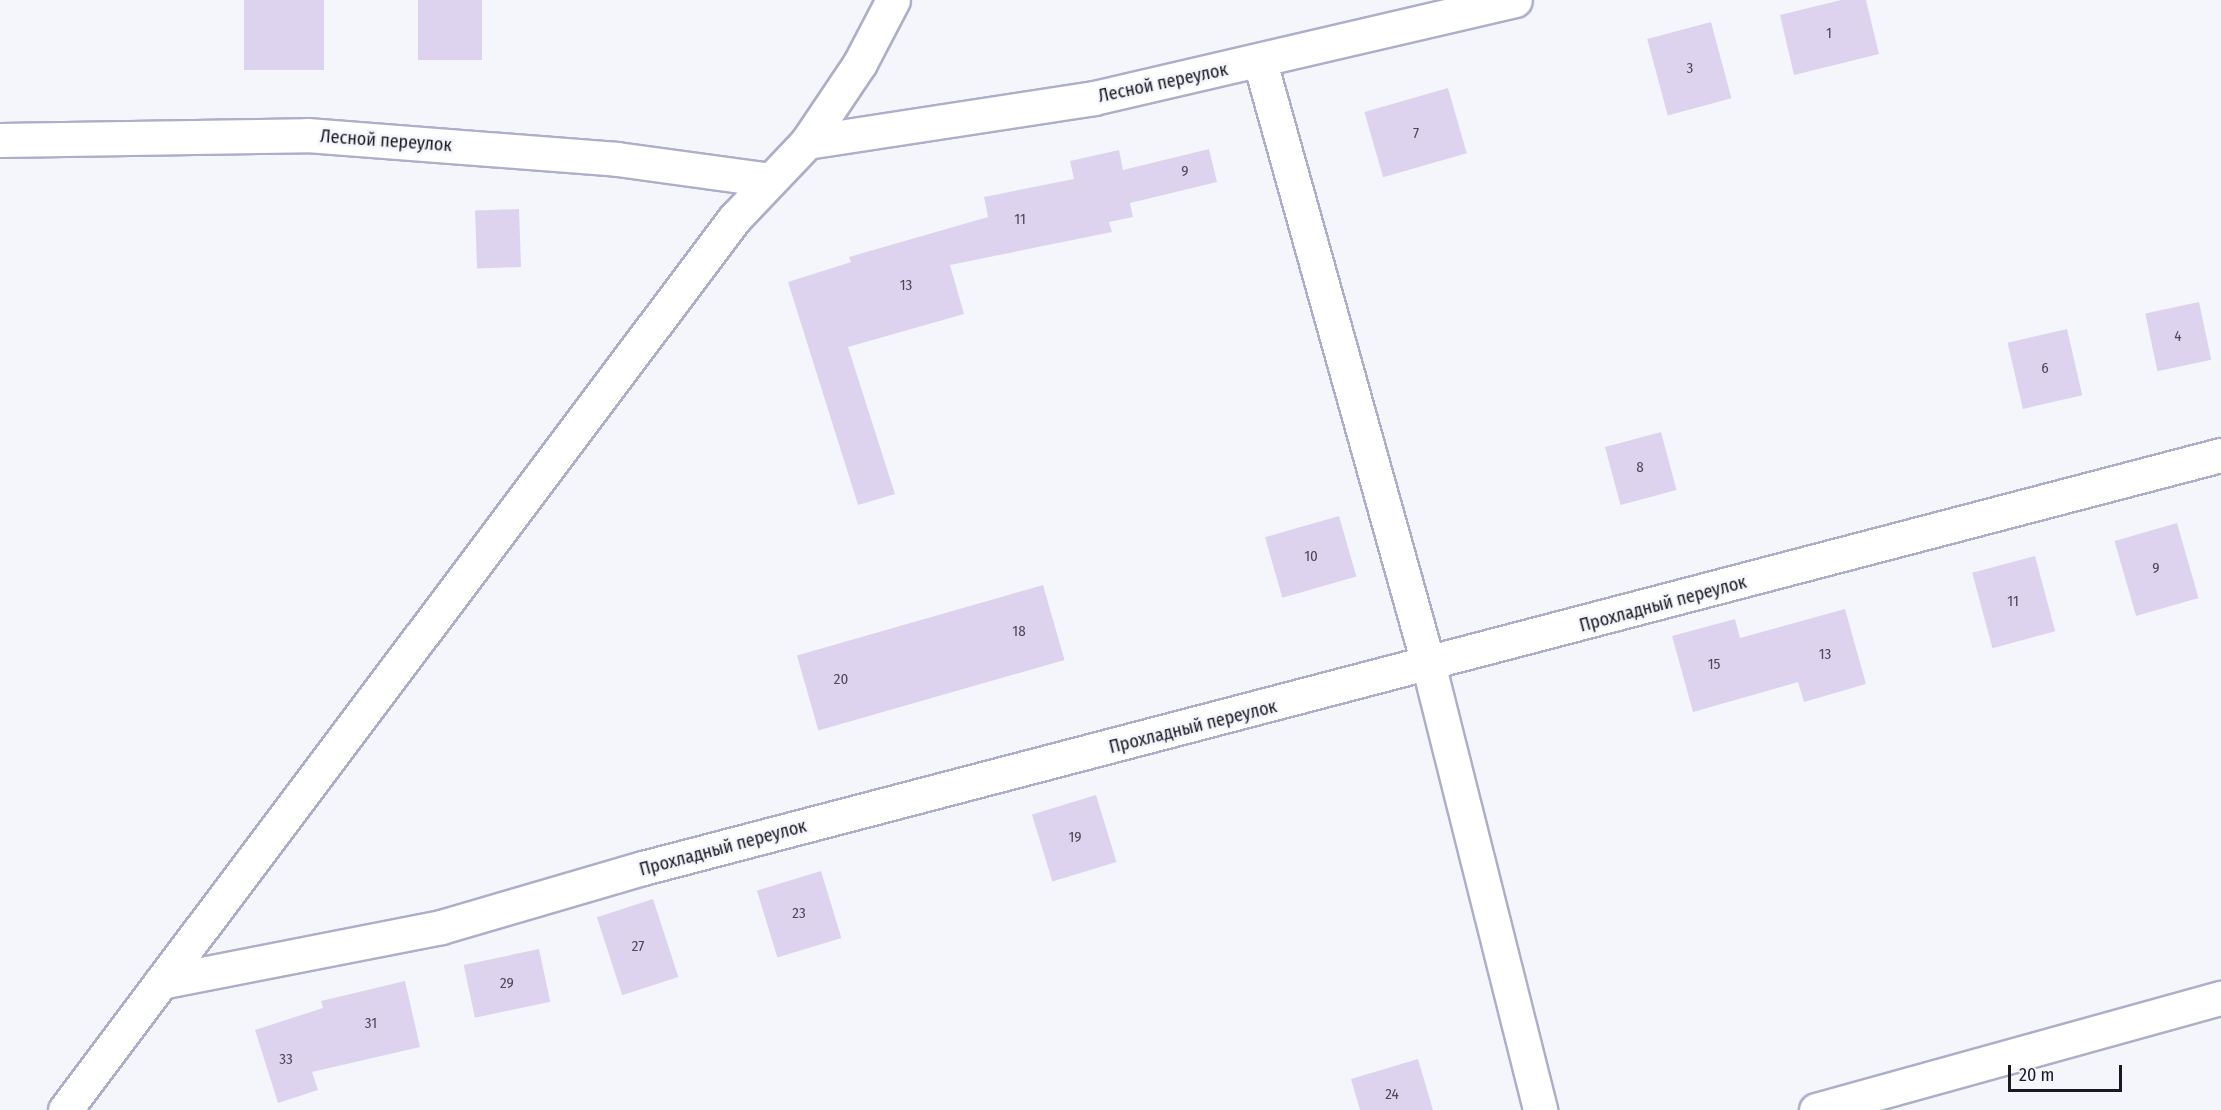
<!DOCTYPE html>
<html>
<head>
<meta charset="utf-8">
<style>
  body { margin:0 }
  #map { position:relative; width:2221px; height:1110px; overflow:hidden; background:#f5f6fb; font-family:"Fira Sans Condensed",sans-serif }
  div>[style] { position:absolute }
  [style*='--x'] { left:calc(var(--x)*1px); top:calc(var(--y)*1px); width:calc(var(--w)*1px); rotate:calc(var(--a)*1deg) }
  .building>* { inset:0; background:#ded3ee; transform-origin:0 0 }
  .roads { filter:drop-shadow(2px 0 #adaec9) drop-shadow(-2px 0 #adaec9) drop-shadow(0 2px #adaec9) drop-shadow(0 -2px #adaec9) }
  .minor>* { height:33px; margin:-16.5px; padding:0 16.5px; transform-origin:16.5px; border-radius:16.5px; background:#fff }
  span { translate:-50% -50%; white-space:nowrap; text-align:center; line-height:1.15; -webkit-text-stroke:5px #f5f6fb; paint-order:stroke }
  .number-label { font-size:15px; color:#4a4856 }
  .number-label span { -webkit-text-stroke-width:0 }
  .street-label { font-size:18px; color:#191923 }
  .scale { position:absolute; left:2008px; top:1065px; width:114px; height:27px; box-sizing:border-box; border:3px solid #191923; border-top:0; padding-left:8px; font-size:18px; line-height:21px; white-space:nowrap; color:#191923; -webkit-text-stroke:4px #f5f6fb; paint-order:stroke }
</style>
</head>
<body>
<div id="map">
  <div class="building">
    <div style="left:244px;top:0;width:80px;height:70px"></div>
    <div style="left:418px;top:0;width:64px;height:60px"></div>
    <div style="clip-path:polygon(1841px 0,1866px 0,1879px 54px,1794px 75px,1780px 15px)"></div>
    <div style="left:1711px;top:22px;width:79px;height:66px;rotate:75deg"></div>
    <div style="left:1448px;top:88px;width:68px;height:87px;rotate:74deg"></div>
    <div style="clip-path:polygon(1209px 149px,1217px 182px,1130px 203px,1133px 217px,1109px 222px,1112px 232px,950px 265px,964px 314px,848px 347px,895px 494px,858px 505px,788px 282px,851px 262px,849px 257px,988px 217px,984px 197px,1074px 179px,1070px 161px,1119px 150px,1123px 170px)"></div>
    <div style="left:519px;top:209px;width:58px;height:44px;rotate:88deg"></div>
    <div style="left:2199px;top:302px;width:59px;height:55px;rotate:78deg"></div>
    <div style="left:2067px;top:329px;width:68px;height:61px;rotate:77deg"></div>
    <div style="left:1661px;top:432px;width:60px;height:58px;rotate:75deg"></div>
    <div style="left:1339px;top:516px;width:63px;height:77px;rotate:74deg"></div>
    <div style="left:2177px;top:523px;width:78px;height:65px;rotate:74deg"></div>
    <div style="left:2035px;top:556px;width:78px;height:65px;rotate:75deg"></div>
    <div style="left:1043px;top:585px;width:78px;height:256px;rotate:74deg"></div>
    <div style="clip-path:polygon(1845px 609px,1866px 684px,1804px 702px,1798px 682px,1693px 712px,1672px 636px,1735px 619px,1740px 638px)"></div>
    <div style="left:1096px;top:795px;width:70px;height:67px;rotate:73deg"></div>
    <div style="left:821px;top:871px;width:70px;height:67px;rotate:73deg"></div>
    <div style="left:653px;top:899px;width:82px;height:59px;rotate:72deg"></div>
    <div style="left:539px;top:949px;width:54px;height:77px;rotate:78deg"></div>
    <div style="clip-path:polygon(405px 981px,420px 1047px,312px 1072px,318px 1090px,278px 1103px,255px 1030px,323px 1008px,321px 1001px)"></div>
    <div style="clip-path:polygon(1418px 1059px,1433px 1110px,1360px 1110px,1351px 1079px)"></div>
  </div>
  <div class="roads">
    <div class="minor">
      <div style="--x:1260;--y:62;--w:628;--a:74.39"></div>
      <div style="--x:1429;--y:667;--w:457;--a:75.9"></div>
      <div style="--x:0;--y:140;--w:307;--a:-0.9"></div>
      <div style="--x:307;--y:135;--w:311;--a:4.4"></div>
      <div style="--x:617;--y:159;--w:154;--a:7.8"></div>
      <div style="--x:807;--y:142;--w:290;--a:-8.7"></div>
      <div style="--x:1094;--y:98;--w:432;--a:-13.1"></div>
      <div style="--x:161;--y:982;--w:285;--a:-11.1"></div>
      <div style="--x:441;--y:927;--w:210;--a:-16.3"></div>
      <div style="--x:643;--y:868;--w:1631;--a:-14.67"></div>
      <div style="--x:65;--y:1110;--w:1114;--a:-53.1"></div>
      <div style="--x:734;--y:219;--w:106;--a:-46.5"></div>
      <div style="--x:807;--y:142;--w:95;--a:-56.1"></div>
      <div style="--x:860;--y:63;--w:71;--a:-62.4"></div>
      <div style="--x:1816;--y:1110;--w:420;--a:-15.5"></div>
    </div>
  </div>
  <div class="number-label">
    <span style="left:1829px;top:34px">1</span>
    <span style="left:1690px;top:69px">3</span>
    <span style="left:1416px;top:134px">7</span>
    <span style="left:1185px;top:172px">9</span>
    <span style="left:1020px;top:220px">11</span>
    <span style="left:906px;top:286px">13</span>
    <span style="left:2178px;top:337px">4</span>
    <span style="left:2045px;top:369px">6</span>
    <span style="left:1640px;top:468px">8</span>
    <span style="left:1311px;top:557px">10</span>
    <span style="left:2156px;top:569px">9</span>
    <span style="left:2013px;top:602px">11</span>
    <span style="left:1019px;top:632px">18</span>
    <span style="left:1825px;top:655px">13</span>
    <span style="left:1714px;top:665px">15</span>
    <span style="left:841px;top:680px">20</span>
    <span style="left:1075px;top:838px">19</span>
    <span style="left:799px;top:914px">23</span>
    <span style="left:638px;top:947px">27</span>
    <span style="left:507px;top:984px">29</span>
    <span style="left:371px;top:1024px">31</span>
    <span style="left:286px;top:1060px">33</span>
    <span style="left:1392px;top:1095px">24</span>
  </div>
  <div class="street-label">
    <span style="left:1163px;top:83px;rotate:-12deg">Лесной переулок</span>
    <span style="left:386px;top:141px;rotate:4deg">Лесной переулок</span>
    <span style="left:1663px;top:604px;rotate:-15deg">Прохладный переулок</span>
    <span style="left:1193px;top:727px;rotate:-14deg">Прохладный переулок</span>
    <span style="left:723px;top:848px;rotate:-15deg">Прохладный переулок</span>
  </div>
  <div class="scale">20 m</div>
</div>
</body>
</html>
